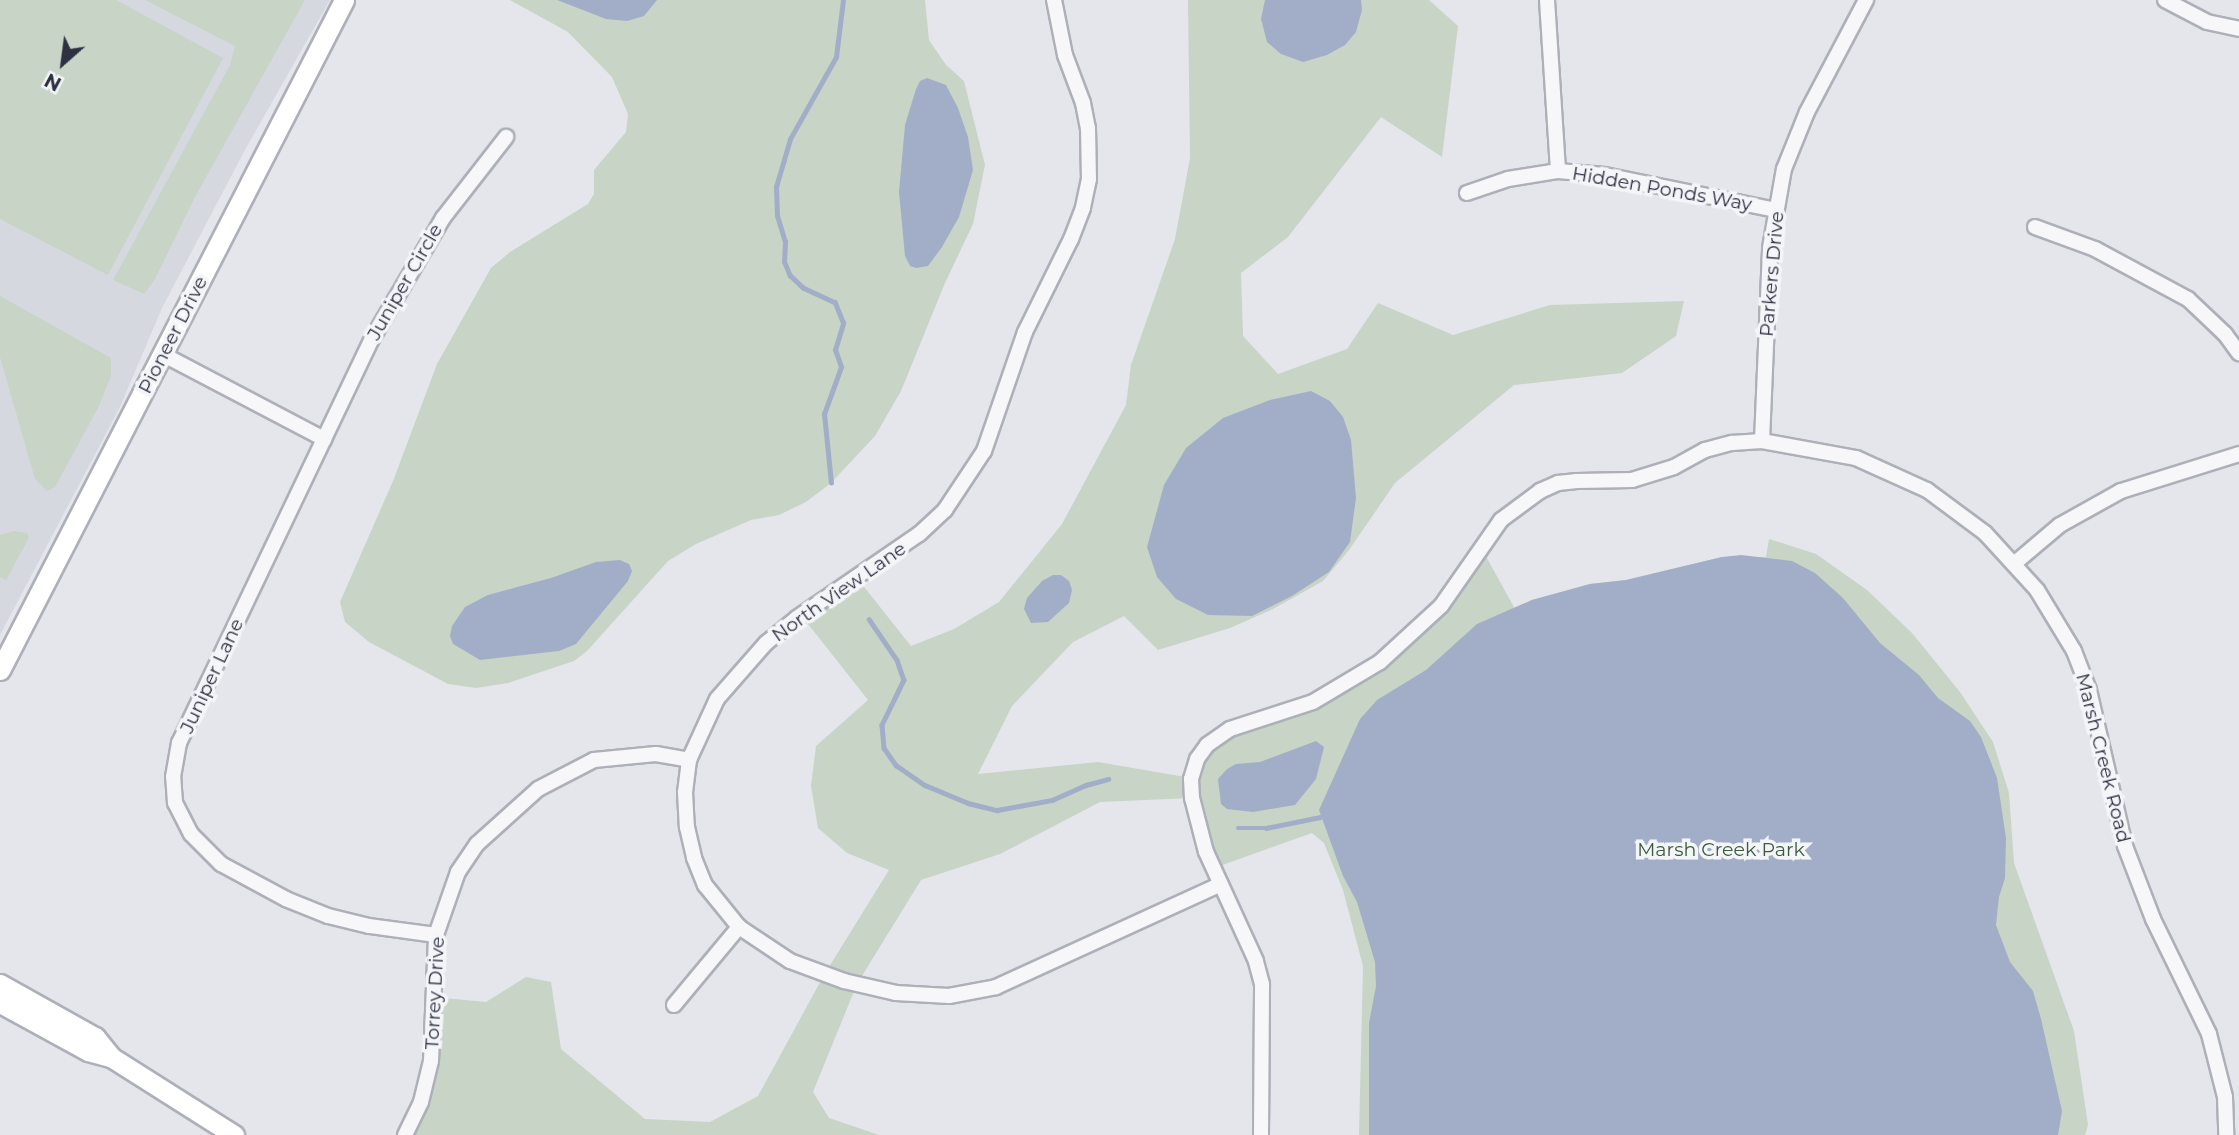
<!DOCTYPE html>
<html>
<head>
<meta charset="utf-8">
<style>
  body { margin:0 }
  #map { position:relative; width:2239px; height:1135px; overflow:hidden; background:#e4e6eb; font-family:Montserrat,sans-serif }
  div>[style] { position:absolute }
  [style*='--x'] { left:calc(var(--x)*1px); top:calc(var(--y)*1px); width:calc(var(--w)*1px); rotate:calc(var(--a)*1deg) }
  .built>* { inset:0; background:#d6d8e0 }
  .green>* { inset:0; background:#c7d4c6 }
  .water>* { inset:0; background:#a2aec8 }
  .stream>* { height:4.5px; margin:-2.25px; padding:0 2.25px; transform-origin:2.25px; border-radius:2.25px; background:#a2aec8 }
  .roads { filter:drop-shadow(2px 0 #adb0b8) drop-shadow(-2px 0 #adb0b8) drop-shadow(0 2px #adb0b8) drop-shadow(0 -2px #adb0b8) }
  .street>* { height:14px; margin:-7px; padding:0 7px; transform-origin:7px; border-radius:7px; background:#f7f7f9 }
  .secondary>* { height:19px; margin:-9.5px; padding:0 9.5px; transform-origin:9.5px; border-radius:9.5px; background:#fff }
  span { translate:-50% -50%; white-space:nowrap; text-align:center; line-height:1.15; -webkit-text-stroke:7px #f4f5f8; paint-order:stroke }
  .street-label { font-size:19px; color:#2d3142 }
  .park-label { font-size:19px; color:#3b5d3b }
  .north { position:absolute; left:28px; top:28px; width:70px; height:70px; -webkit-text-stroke:5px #f4f5f8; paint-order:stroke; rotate:208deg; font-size:19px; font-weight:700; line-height:28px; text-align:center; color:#2d3142 }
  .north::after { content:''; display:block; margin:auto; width:24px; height:32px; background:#2d3142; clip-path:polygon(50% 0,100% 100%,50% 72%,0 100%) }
</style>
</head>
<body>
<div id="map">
  <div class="built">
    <div style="clip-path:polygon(0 0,330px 0,245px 150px,162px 308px,120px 407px,0 635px)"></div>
  </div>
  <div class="green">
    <div style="clip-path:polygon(0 0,116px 0,223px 58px,108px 275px,0 219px)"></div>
    <div style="clip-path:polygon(145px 0,305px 0,195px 197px,155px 279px,144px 294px,113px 280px,230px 65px,235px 46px)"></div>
    <div style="clip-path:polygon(510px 0,925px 0,929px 40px,946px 65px,964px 81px,985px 165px,973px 224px,945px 283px,901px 391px,875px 436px,831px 483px,806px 502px,779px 515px,751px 520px,696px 544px,668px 561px,587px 651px,574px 661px,508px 683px,476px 688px,448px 684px,369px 642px,345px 622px,340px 602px,393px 481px,437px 364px,491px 268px,510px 252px,588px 204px,594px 194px,594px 170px,626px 132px,628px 114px,612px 77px,568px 32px)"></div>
    <div style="clip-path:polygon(1188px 0,1429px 0,1458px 26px,1442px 157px,1381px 117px,1288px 237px,1241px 273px,1243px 336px,1278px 374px,1347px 349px,1378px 303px,1453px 335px,1550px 305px,1684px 301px,1676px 336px,1622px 373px,1514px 385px,1395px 483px,1349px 550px,1323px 581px,1273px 609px,1230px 628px,1158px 650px,1124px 616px,1073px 642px,1012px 706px,978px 774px,1098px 762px,1191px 778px,1207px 745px,1282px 714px,1408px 640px,1482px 549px,1515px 609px,1532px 600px,1590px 584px,1626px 580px,1722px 557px,1766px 557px,1769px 539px,1816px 554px,1867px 590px,1912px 633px,1960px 692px,1993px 742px,2009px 793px,2014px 863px,2074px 1031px,2088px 1125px,2085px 1135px,1359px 1135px,1363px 966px,1343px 890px,1324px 843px,1312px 833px,1214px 868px,1191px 798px,1100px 802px,1000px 854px,921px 880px,857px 984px,813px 1092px,829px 1118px,879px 1135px,405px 1135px,421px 1102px,433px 997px,486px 1002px,526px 977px,551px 982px,561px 1049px,645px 1119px,710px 1122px,758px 1096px,824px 975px,889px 870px,847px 853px,818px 828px,811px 786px,816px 746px,868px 700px,801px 615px,857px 578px,911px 646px,954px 629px,999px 602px,1062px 524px,1126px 405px,1131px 365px,1175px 239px,1190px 158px)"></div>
    <div style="clip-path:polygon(0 296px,111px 358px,111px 376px,98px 408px,55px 487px,47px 491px,35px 479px,0 357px)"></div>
    <div style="clip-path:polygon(14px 531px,27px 533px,29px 538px,6px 580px,0 577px,0 535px)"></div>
  </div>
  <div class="water">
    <div style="clip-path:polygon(557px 0,657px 0,644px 16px,627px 21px,606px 19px)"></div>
    <div style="clip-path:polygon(1265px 0,1361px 0,1362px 10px,1356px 32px,1345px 45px,1327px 55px,1303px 62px,1281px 54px,1267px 42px,1261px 19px)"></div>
    <div style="clip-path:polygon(927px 78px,946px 85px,958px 108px,968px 137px,973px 170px,959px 217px,942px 247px,928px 266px,916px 268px,910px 266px,905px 256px,899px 192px,905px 125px,916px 89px,920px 81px)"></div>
    <div style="clip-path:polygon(1311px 391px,1330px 401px,1343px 417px,1351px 440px,1356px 498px,1350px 542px,1329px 572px,1292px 596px,1252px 616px,1208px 615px,1176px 599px,1157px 577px,1147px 547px,1164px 485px,1186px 448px,1223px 418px,1270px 400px)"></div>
    <div style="clip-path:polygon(1741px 555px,1792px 561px,1815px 573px,1843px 598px,1880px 643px,1919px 675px,1938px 698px,1970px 721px,1981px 737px,1997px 778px,2006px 838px,2005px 878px,1999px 897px,1996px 925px,2010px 962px,2033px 991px,2041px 1019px,2062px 1111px,2058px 1135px,1369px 1135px,1369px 1023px,1376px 986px,1375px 962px,1357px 902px,1343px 876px,1319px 810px,1360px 719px,1377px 700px,1426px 670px,1477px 624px,1532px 600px,1590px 584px,1626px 580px,1722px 557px)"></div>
    <div style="clip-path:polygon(620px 560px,629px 564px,632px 571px,628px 581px,576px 644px,559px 651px,480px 660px,453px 644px,450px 636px,452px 626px,465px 607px,488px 595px,551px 578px,596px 562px)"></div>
    <div style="clip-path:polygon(1053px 575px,1061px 575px,1069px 581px,1072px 590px,1069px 603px,1048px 622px,1031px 623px,1024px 609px,1027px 598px,1042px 581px)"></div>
    <div style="clip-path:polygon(1316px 741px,1324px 747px,1316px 779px,1295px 805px,1253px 812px,1227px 809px,1221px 804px,1218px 779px,1227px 769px,1236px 764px,1260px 762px)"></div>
  </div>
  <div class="stream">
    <div style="--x:831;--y:483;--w:69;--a:-95.8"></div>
    <div style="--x:824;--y:414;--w:50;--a:-70.1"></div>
    <div style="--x:841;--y:367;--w:18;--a:-109"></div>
    <div style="--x:835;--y:350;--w:28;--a:-73"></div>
    <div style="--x:843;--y:323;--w:22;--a:-112"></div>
    <div style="--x:835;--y:303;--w:35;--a:-155"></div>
    <div style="--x:803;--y:288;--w:18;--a:-137"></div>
    <div style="--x:790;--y:276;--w:15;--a:-113"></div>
    <div style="--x:784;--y:262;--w:20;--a:-87"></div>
    <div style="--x:785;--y:242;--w:27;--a:-107"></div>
    <div style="--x:777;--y:216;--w:29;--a:-92"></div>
    <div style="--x:776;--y:187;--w:50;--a:-73.7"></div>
    <div style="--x:790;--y:139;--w:94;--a:-60.7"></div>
    <div style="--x:836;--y:57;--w:57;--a:-83"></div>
    <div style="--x:869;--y:619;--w:50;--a:55.7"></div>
    <div style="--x:897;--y:660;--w:21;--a:71"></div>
    <div style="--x:904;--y:680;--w:50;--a:116.1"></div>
    <div style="--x:882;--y:725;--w:23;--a:85"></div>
    <div style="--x:884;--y:748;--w:21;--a:55"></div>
    <div style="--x:896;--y:765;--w:35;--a:35"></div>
    <div style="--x:925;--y:785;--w:47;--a:22.7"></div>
    <div style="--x:968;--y:803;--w:30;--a:14"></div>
    <div style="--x:997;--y:810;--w:56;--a:-10.3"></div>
    <div style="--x:1052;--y:800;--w:37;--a:-24"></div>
    <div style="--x:1086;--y:785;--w:23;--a:-15"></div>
    <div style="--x:1238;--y:828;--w:28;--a:0"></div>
    <div style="--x:1266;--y:828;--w:55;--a:-11.5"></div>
  </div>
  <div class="roads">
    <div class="street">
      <div style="--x:1054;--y:0;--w:56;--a:78.7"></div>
      <div style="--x:1065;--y:55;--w:51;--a:69.4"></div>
      <div style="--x:1083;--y:103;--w:25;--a:79"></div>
      <div style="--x:1088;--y:128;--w:51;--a:88.9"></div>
      <div style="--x:1089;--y:179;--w:30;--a:102"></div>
      <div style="--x:1083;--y:208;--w:33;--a:111"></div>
      <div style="--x:1071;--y:239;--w:104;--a:116.3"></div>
      <div style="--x:1025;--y:332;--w:126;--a:109"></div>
      <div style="--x:984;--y:451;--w:71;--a:123.5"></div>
      <div style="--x:945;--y:510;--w:35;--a:137"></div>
      <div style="--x:919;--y:534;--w:148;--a:145.5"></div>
      <div style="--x:797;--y:618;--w:40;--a:141"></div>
      <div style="--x:766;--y:643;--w:74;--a:131.2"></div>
      <div style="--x:717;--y:699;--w:67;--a:114.7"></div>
      <div style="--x:689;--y:760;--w:32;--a:97"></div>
      <div style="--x:685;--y:792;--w:35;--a:87"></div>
      <div style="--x:687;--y:827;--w:32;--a:77"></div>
      <div style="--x:694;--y:858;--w:29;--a:68"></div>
      <div style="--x:705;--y:885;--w:54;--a:51"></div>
      <div style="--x:739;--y:927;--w:61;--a:33.7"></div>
      <div style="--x:790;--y:961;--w:58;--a:20.3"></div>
      <div style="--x:844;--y:981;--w:53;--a:13"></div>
      <div style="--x:896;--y:993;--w:53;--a:3.2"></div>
      <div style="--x:949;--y:996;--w:48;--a:-10.8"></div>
      <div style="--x:996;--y:987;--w:247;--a:-24.6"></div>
      <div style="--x:1547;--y:0;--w:171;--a:86.3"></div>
      <div style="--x:2165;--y:0;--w:47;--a:27.6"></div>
      <div style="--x:2207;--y:22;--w:33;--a:12"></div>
      <div style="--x:1467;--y:193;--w:43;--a:-18.9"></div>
      <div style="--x:1508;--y:179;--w:51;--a:-9.1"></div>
      <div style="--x:1558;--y:171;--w:47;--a:4.9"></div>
      <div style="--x:1605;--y:175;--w:175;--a:11.6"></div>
      <div style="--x:2035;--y:227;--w:64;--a:20.1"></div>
      <div style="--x:2095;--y:249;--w:106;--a:28.3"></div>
      <div style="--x:2188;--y:299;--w:51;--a:43.4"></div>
      <div style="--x:2225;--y:334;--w:24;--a:54"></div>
      <div style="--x:164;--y:355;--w:181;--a:27.7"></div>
      <div style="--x:1762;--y:441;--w:193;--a:-87.6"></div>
      <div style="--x:1770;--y:248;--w:80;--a:-80"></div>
      <div style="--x:1784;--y:169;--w:61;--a:-68"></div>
      <div style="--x:1807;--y:112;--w:127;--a:-62.2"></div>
      <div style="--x:2015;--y:563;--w:59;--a:-40.2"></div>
      <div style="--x:2060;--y:525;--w:70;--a:-29.1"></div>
      <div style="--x:2121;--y:491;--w:124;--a:-17.4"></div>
      <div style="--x:436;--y:935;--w:68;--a:-172.3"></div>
      <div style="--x:369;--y:926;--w:42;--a:-166.3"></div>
      <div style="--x:328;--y:916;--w:45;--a:-158"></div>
      <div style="--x:286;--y:899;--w:74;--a:-151.7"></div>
      <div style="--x:221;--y:864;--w:42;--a:-135"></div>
      <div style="--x:191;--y:834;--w:35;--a:-117"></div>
      <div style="--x:175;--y:803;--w:26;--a:-94"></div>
      <div style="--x:173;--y:777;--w:35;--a:-80"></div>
      <div style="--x:179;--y:743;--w:448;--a:-64.5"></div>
      <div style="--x:372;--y:339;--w:140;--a:-59.6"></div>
      <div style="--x:443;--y:218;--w:103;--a:-52.1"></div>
      <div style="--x:674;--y:1005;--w:102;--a:-50.2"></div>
      <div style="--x:405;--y:1135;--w:37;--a:-64"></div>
      <div style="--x:421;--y:1102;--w:42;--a:-76.3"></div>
      <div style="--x:431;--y:1061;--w:126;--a:-87.7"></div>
      <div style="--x:436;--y:935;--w:67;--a:-70.8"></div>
      <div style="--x:458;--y:872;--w:34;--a:-56"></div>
      <div style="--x:477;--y:844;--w:82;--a:-42"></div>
      <div style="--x:538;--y:789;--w:63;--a:-27.4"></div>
      <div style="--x:594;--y:760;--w:62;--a:-5.5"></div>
      <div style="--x:656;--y:754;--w:34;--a:10"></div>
      <div style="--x:1261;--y:1135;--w:151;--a:-89.6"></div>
      <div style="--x:1262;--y:984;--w:24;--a:-105"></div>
      <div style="--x:1256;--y:961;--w:120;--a:-114.6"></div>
      <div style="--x:1206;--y:852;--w:56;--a:-104.5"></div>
      <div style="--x:1192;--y:798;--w:19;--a:-93"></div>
      <div style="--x:1191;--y:779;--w:21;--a:-73"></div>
      <div style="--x:1197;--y:759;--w:17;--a:-54"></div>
      <div style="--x:1207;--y:745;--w:28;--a:-35"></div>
      <div style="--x:1230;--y:729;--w:87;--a:-18"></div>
      <div style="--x:1313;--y:702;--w:78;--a:-30.8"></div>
      <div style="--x:1380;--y:662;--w:83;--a:-42.6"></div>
      <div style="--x:1441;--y:606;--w:105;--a:-55.1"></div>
      <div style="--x:1501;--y:520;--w:49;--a:-36.6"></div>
      <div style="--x:1540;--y:491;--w:20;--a:-24"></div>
      <div style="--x:1558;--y:483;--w:19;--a:-6"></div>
      <div style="--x:1577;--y:481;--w:55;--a:-1"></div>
      <div style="--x:1632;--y:480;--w:44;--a:-17.2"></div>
      <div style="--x:1674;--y:467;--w:35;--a:-29"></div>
      <div style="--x:1705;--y:450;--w:28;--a:-15"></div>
      <div style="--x:1732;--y:443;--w:30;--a:-4"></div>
      <div style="--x:1762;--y:441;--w:96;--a:10.3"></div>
      <div style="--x:1856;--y:458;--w:78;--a:24.3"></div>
      <div style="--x:1927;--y:490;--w:72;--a:36.6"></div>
      <div style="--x:1985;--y:533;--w:77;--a:47.6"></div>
      <div style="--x:2037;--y:590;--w:71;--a:58.8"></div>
      <div style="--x:2074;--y:651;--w:42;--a:69"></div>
      <div style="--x:2089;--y:690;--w:160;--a:77"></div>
      <div style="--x:2125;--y:846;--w:78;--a:69"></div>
      <div style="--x:2153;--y:919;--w:128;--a:64"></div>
      <div style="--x:2209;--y:1034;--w:65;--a:75.7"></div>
      <div style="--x:2225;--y:1097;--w:38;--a:88"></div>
    </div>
    <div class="secondary">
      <div style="--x:0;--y:670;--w:753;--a:-62.82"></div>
      <div style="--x:0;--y:984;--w:109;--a:29.2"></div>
      <div style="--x:95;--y:1037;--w:26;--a:51"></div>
      <div style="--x:111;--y:1057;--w:146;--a:32.4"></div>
      <div style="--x:0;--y:1003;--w:100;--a:28.6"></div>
      <div style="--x:88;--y:1051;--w:24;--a:15"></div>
    </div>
  </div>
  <div class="street-label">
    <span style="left:1662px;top:189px;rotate:10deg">Hidden Ponds Way</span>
    <span style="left:1772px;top:274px;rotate:-85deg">Parkers Drive</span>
    <span style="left:405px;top:282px;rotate:-60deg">Juniper Circle</span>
    <span style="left:173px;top:335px;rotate:-63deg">Pioneer Drive</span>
    <span style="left:839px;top:592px;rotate:-35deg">North View Lane</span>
    <span style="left:212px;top:676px;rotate:-65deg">Juniper Lane</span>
    <span style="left:2103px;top:758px;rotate:76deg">Marsh Creek Road</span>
    <span style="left:435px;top:993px;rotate:-87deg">Torrey Drive</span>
  </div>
  <div class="park-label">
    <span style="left:1721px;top:850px">Marsh Creek Park</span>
  </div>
  <div class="north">N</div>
</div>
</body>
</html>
